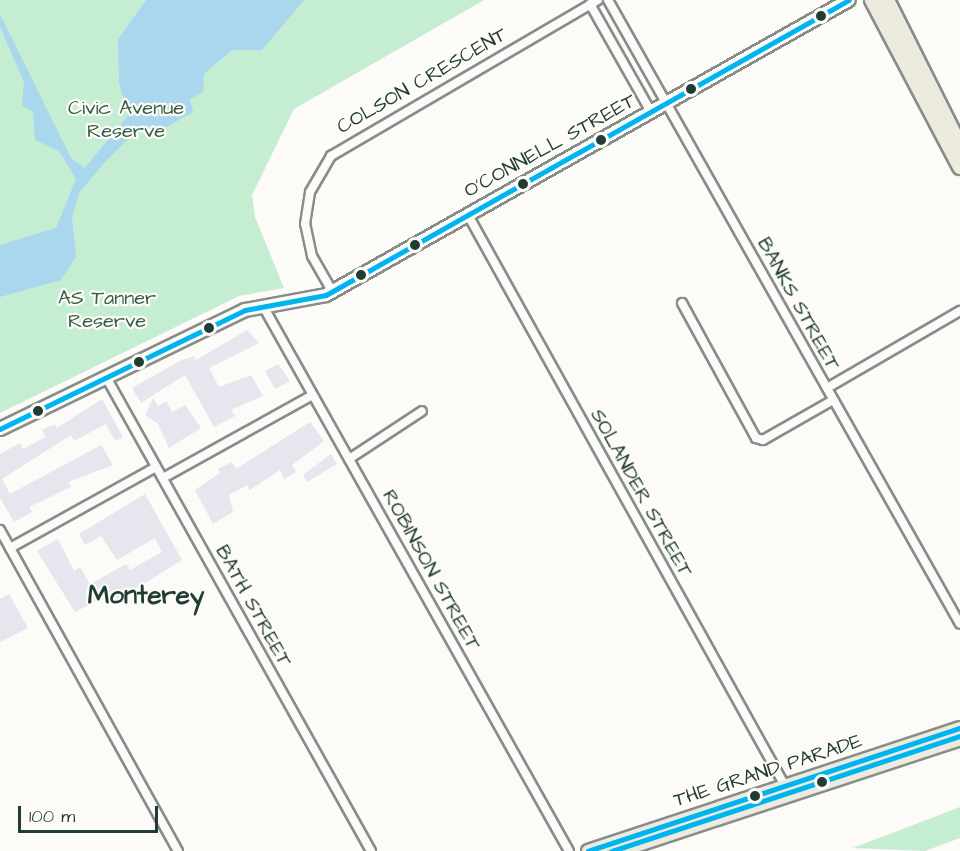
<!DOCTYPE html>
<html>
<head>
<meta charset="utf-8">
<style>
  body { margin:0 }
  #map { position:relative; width:960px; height:851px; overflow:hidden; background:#fcfbf8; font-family:"Architects Daughter",sans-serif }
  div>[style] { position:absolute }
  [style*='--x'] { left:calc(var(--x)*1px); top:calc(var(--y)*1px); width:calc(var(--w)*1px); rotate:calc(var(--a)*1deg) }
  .green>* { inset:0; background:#c5edd1 }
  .water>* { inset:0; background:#abd7ee }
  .building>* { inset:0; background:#e7e5ee }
  .roads { filter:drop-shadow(2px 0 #888d8a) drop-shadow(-2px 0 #888d8a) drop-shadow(0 2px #888d8a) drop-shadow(0 -2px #888d8a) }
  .minor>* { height:8px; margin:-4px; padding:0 4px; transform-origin:4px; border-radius:4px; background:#fbfbf9 }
  .secondary>* { height:12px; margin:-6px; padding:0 6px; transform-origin:6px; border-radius:6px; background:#fbfbf9 }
  .primary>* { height:12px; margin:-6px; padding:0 6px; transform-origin:6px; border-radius:6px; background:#edeade }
  .trunk>* { height:14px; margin:-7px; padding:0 7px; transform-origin:7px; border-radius:7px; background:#edeade }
  .bus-1>* { height:4.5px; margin:-2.25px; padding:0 2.25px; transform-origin:2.25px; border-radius:2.25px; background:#00b5ef }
  .bus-2>* { height:4.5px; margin:-2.25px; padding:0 2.25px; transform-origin:2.25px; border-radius:2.25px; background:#00b5ef }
  .bus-3>* { height:4.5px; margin:-2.25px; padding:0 2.25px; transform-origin:2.25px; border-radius:2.25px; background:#00b5ef }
  .dots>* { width:16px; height:16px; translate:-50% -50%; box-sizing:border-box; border:3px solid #fdfcf7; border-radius:50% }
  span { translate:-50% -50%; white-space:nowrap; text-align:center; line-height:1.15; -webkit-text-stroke:4.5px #fdfcf7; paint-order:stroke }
  .street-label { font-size:20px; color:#1f3d34 }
  .park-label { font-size:20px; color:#375e4d }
  .district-label { font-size:26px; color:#1f3d34; font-weight:700 }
  .scale { position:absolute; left:18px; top:806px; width:140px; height:27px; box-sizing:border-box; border:3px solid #1f3d34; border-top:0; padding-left:8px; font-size:18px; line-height:21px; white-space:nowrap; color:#1f3d34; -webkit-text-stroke:4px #fdfcf7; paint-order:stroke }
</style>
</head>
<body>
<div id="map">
  <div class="green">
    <div style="clip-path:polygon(0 0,484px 0,294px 109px,252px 195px,255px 217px,284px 288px,239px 296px,0 413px)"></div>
    <div style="clip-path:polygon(960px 807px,960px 838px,925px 851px,853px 848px)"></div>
  </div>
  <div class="water">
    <div style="clip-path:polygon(146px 0,304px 0,262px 50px,232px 50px,204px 74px,203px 92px,190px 99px,193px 112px,161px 130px,151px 125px,130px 137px,105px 162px,79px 193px,72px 218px,76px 256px,61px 280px,0 297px,0 245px,56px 228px,76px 179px,59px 151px,35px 140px,33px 111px,22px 106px,24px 82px,0 27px,0 14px,71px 158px,85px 168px,128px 115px,119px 83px,118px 39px)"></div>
  </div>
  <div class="building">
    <div style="clip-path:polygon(247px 330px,259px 343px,209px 368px,219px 387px,251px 375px,263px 396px,231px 410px,235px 416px,214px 427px,185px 375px,141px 403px,132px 388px,180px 361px,194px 356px,196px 360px)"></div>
    <div style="clip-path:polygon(278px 364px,290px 381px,275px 389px,265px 371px)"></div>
    <div style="clip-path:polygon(153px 398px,158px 406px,166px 401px,172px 412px,185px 405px,201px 428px,169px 448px,158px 424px,145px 415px)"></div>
    <div style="clip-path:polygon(102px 399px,123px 437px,115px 441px,106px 424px,74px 441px,71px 435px,2px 479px,10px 494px,101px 445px,113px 465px,69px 482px,71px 487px,29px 507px,32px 512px,14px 522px,0 498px,0 454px,20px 443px,23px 449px,46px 437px,42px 430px,55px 424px,57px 428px)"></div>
    <div style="clip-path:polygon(310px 422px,324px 441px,292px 465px,296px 472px,284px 479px,280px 470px,250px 490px,247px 485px,229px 495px,233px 512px,213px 524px,195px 490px,220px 473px,218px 469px,232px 462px,236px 469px)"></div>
    <div style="clip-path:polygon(331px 454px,337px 464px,307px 482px,303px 475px)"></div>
    <div style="clip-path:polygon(145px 494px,182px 560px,118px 600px,113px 592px,75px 612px,37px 551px,58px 539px,74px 571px,80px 567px,90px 584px,126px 564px,130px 570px,162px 552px,155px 538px,117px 560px,101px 536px,85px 545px,79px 534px)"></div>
    <div style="clip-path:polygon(9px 594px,28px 628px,0 642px,0 599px)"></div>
  </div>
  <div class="roads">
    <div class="minor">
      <div style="--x:608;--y:0;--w:716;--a:60.57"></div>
      <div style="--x:590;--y:4;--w:124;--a:60.5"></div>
      <div style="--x:468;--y:215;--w:653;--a:60.96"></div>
      <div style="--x:332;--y:291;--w:40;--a:-119.7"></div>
      <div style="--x:312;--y:256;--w:33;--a:-102"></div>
      <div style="--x:305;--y:224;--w:32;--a:-81"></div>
      <div style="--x:310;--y:192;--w:42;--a:-59.7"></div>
      <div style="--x:331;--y:156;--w:309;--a:-30.3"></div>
      <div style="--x:682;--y:303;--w:154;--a:61.3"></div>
      <div style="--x:756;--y:438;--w:7;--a:16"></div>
      <div style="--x:763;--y:440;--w:81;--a:-29.7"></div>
      <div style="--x:263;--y:306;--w:625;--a:60.69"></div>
      <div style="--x:106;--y:377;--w:543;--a:60.79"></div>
      <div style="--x:827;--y:388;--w:154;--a:-30.1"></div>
      <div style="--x:349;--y:459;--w:87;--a:-33.3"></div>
      <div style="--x:163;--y:478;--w:171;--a:-29"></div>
      <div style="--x:0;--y:530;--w:367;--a:61"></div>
      <div style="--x:10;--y:548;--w:167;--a:-29"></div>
    </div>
    <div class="secondary">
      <div style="--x:0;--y:429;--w:272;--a:-25.9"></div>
      <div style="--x:245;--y:310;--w:82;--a:-10.5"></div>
      <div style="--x:326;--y:295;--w:600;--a:-29.43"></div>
    </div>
    <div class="primary">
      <div style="--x:588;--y:851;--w:392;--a:-18.3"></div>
      <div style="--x:620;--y:851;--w:358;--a:-18.2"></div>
    </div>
    <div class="trunk">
      <div style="--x:872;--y:0;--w:189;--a:62.2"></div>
      <div style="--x:887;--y:0;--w:163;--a:63.4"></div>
    </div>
  </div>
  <div class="bus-1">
    <div style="--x:0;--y:429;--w:272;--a:-25.9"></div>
    <div style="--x:245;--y:310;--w:82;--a:-10.5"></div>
    <div style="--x:326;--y:295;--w:600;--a:-29.43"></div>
  </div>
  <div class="bus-2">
    <div style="--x:588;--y:851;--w:392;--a:-18.3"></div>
  </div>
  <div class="bus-3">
    <div style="--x:612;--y:851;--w:367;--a:-18.3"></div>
  </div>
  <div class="dots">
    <div style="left:821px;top:16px;background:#1f3d34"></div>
    <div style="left:691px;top:89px;background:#1f3d34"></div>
    <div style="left:601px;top:140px;background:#1f3d34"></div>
    <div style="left:523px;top:184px;background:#1f3d34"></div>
    <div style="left:415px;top:245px;background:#1f3d34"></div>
    <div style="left:361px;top:275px;background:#1f3d34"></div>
    <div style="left:209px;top:328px;background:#1f3d34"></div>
    <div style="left:139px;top:362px;background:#1f3d34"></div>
    <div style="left:38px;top:411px;background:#1f3d34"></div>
    <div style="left:822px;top:782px;background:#1f3d34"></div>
    <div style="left:755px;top:796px;background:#1f3d34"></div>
  </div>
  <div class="street-label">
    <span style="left:422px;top:81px;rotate:-30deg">COLSON CRESCENT</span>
    <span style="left:550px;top:146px;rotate:-29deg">O'CONNELL STREET</span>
    <span style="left:798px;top:304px;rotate:61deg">BANKS STREET</span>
    <span style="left:641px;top:493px;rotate:61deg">SOLANDER STREET</span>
    <span style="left:431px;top:570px;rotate:61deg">ROBINSON STREET</span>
    <span style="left:253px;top:606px;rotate:61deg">BATH STREET</span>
    <span style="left:768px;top:771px;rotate:-18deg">THE GRAND PARADE</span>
  </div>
  <div class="park-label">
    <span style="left:126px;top:120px">Civic Avenue<br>Reserve</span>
    <span style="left:107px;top:310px">AS Tanner<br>Reserve</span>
  </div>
  <div class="district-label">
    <span style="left:146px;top:596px">Monterey</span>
  </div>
  <div class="scale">100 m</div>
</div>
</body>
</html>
